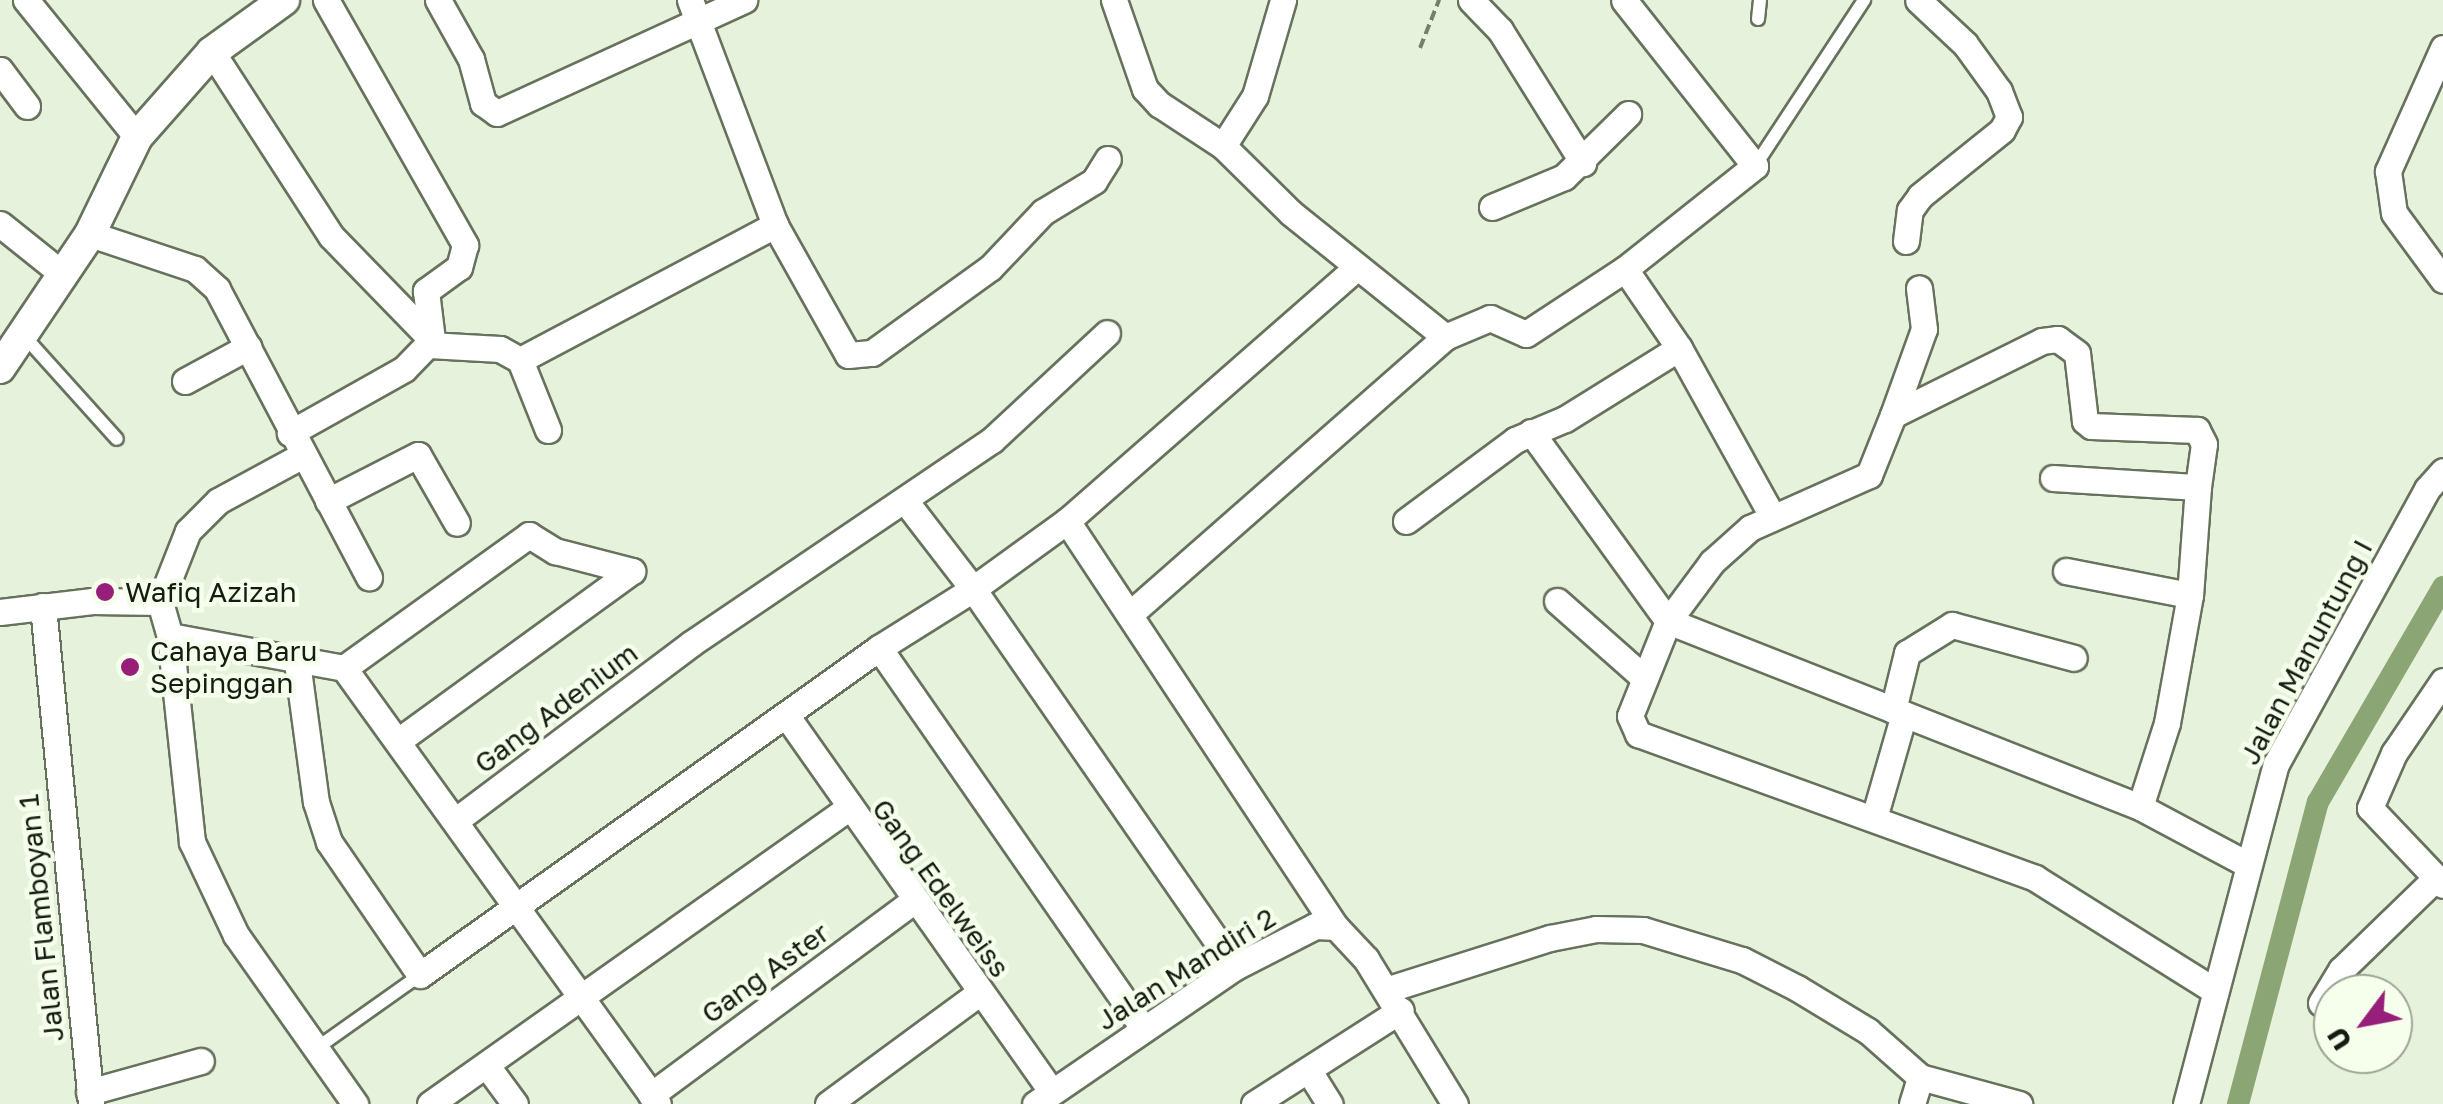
<!DOCTYPE html>
<html>
<head>
<meta charset="utf-8">
<style>
  body { margin:0 }
  #map { position:relative; width:2443px; height:1104px; overflow:hidden; background:#e6f2db; font-family:"Golos Text",sans-serif }
  div>[style] { position:absolute }
  [style*='--x'] { left:calc(var(--x)*1px); top:calc(var(--y)*1px); width:calc(var(--w)*1px); rotate:calc(var(--a)*1deg) }
  .canal>* { height:22px; margin:-11px; padding:0 11px; transform-origin:11px; border-radius:11px; background:#8ca574 }
  .path>* { height:4px; margin-top:-2px; transform-origin:0; background:repeating-linear-gradient(90deg,#767e6e 0 10px,transparent 0 15px) }
  .roads { filter:drop-shadow(2px 0 #67725d) drop-shadow(-2px 0 #67725d) drop-shadow(0 2px #67725d) drop-shadow(0 -2px #67725d) }
  .service>* { height:12px; margin:-6px; padding:0 6px; transform-origin:6px; border-radius:6px; background:#fff }
  .minor>* { height:25px; margin:-12.5px; padding:0 12.5px; transform-origin:12.5px; border-radius:12.5px; background:#fff }
  .tertiary>* { height:30px; margin:-15px; padding:0 15px; transform-origin:15px; border-radius:15px; background:#fff }
  .dots>* { width:28px; height:28px; translate:-50% -50%; box-sizing:border-box; border:5px solid #f5ffec; border-radius:50% }
  span { translate:-50% -50%; white-space:nowrap; text-align:center; line-height:1.15; -webkit-text-stroke:9px #f5ffec; paint-order:stroke }
  .poi-label { font-size:28px; color:#171c13 }
  .left { translate:0 -50%; text-align:left }
  .street-label { font-size:28px; color:#171c13 }
  .north { position:absolute; left:2313px; top:974px; width:100px; height:100px; box-sizing:border-box; background:#f5ffec; border:2px solid #9ca495; border-radius:50%; rotate:238deg; font-size:28px; font-weight:700; line-height:40px; text-align:center; color:#171c13 }
  .north::after { content:''; display:block; margin:auto; width:35px; height:45px; background:#981f79; clip-path:polygon(50% 0,100% 100%,50% 72%,0 100%) }
</style>
</head>
<body>
<div id="map">
  <div class="canal">
    <div style="--x:2238;--y:1104;--w:312;--a:-75.2"></div>
    <div style="--x:2318;--y:802;--w:249;--a:-59.8"></div>
  </div>
  <div class="path">
    <div style="--x:1420;--y:48;--w:52;--a:-68.4"></div>
  </div>
  <div class="roads">
    <div class="service">
      <div style="--x:1758;--y:19;--w:19;--a:-84"></div>
      <div style="--x:1755;--y:166;--w:199;--a:-56.7"></div>
      <div style="--x:25;--y:337;--w:137;--a:48"></div>
      <div style="--x:317;--y:1048;--w:126;--a:-35.3"></div>
    </div>
    <div class="minor">
      <div style="--x:26;--y:0;--w:176;--a:51"></div>
      <div style="--x:326;--y:0;--w:282;--a:60.4"></div>
      <div style="--x:465;--y:245;--w:23;--a:105"></div>
      <div style="--x:459;--y:267;--w:41;--a:144"></div>
      <div style="--x:426;--y:291;--w:49;--a:83"></div>
      <div style="--x:438;--y:0;--w:68;--a:60.8"></div>
      <div style="--x:471;--y:59;--w:46;--a:74.7"></div>
      <div style="--x:483;--y:103;--w:17;--a:36"></div>
      <div style="--x:497;--y:113;--w:272;--a:-24.6"></div>
      <div style="--x:690;--y:0;--w:241;--a:69.3"></div>
      <div style="--x:775;--y:225;--w:149;--a:60.7"></div>
      <div style="--x:848;--y:355;--w:24;--a:-5"></div>
      <div style="--x:872;--y:353;--w:145;--a:-35.8"></div>
      <div style="--x:990;--y:268;--w:77;--a:-46.6"></div>
      <div style="--x:1043;--y:212;--w:60;--a:-31.3"></div>
      <div style="--x:1094;--y:181;--w:26;--a:-58"></div>
      <div style="--x:1114;--y:0;--w:94;--a:70.8"></div>
      <div style="--x:1145;--y:89;--w:21;--a:47"></div>
      <div style="--x:1159;--y:104;--w:77;--a:33.3"></div>
      <div style="--x:1223;--y:146;--w:95;--a:44.6"></div>
      <div style="--x:1291;--y:213;--w:198;--a:38.8"></div>
      <div style="--x:1445;--y:337;--w:49;--a:-22.9"></div>
      <div style="--x:1490;--y:318;--w:39;--a:24"></div>
      <div style="--x:1526;--y:334;--w:118;--a:-33.3"></div>
      <div style="--x:1625;--y:269;--w:166;--a:-38.4"></div>
      <div style="--x:1755;--y:166;--w:211;--a:-128.3"></div>
      <div style="--x:1471;--y:0;--w:42;--a:46"></div>
      <div style="--x:1500;--y:30;--w:157;--a:58"></div>
      <div style="--x:2443;--y:48;--w:135;--a:114.1"></div>
      <div style="--x:2388;--y:171;--w:42;--a:81.9"></div>
      <div style="--x:2394;--y:213;--w:83;--a:53.8"></div>
      <div style="--x:212;--y:52;--w:219;--a:57.1"></div>
      <div style="--x:331;--y:236;--w:145;--a:45.8"></div>
      <div style="--x:432;--y:340;--w:40;--a:134"></div>
      <div style="--x:404;--y:369;--w:131;--a:150.7"></div>
      <div style="--x:0;--y:70;--w:45;--a:53.1"></div>
      <div style="--x:1223;--y:146;--w:59;--a:-57.4"></div>
      <div style="--x:1255;--y:96;--w:100;--a:-73.7"></div>
      <div style="--x:1492;--y:207;--w:78;--a:-22.6"></div>
      <div style="--x:1564;--y:177;--w:90;--a:-44.5"></div>
      <div style="--x:0;--y:224;--w:82;--a:38.6"></div>
      <div style="--x:90;--y:234;--w:111;--a:18.4"></div>
      <div style="--x:195;--y:269;--w:30;--a:42"></div>
      <div style="--x:217;--y:289;--w:326;--a:62.2"></div>
      <div style="--x:1906;--y:241;--w:31;--a:-83"></div>
      <div style="--x:1910;--y:210;--w:17;--a:-54"></div>
      <div style="--x:1920;--y:196;--w:105;--a:-38.8"></div>
      <div style="--x:2002;--y:130;--w:15;--a:-62"></div>
      <div style="--x:2009;--y:117;--w:28;--a:-111"></div>
      <div style="--x:1999;--y:91;--w:58;--a:-125.9"></div>
      <div style="--x:1965;--y:44;--w:64;--a:-136.9"></div>
      <div style="--x:1625;--y:269;--w:96;--a:55.6"></div>
      <div style="--x:1679;--y:348;--w:190;--a:61"></div>
      <div style="--x:429;--y:345;--w:71;--a:3.2"></div>
      <div style="--x:500;--y:349;--w:23;--a:29"></div>
      <div style="--x:185;--y:381;--w:72;--a:-28.4"></div>
      <div style="--x:1893;--y:415;--w:91;--a:-70.2"></div>
      <div style="--x:1924;--y:329;--w:41;--a:-97"></div>
      <div style="--x:548;--y:430;--w:75;--a:-111.8"></div>
      <div style="--x:520;--y:360;--w:289;--a:-27.9"></div>
      <div style="--x:1531;--y:432;--w:233;--a:54.1"></div>
      <div style="--x:1668;--y:621;--w:102;--a:111.8"></div>
      <div style="--x:1630;--y:716;--w:20;--a:66"></div>
      <div style="--x:1638;--y:734;--w:422;--a:19.9"></div>
      <div style="--x:2035;--y:878;--w:209;--a:32.1"></div>
      <div style="--x:2053;--y:478;--w:145;--a:3.6"></div>
      <div style="--x:2198;--y:487;--w:108;--a:94.2"></div>
      <div style="--x:2190;--y:595;--w:130;--a:100.2"></div>
      <div style="--x:2167;--y:723;--w:88;--a:107.8"></div>
      <div style="--x:2198;--y:487;--w:43;--a:-82.1"></div>
      <div style="--x:2204;--y:444;--w:16;--a:-117"></div>
      <div style="--x:2197;--y:430;--w:106;--a:-177.8"></div>
      <div style="--x:2091;--y:426;--w:8;--a:-140"></div>
      <div style="--x:2085;--y:421;--w:68;--a:-96.7"></div>
      <div style="--x:2077;--y:353;--w:24;--a:-144"></div>
      <div style="--x:2058;--y:339;--w:16;--a:173"></div>
      <div style="--x:2042;--y:341;--w:166;--a:153.6"></div>
      <div style="--x:1893;--y:415;--w:65;--a:111.8"></div>
      <div style="--x:1869;--y:475;--w:130;--a:156"></div>
      <div style="--x:1750;--y:528;--w:51;--a:138.2"></div>
      <div style="--x:1712;--y:562;--w:74;--a:126.7"></div>
      <div style="--x:1668;--y:621;--w:507;--a:21.51"></div>
      <div style="--x:2140;--y:807;--w:119;--a:28.1"></div>
      <div style="--x:328;--y:501;--w:101;--a:-27.1"></div>
      <div style="--x:418;--y:455;--w:78;--a:60.2"></div>
      <div style="--x:906;--y:502;--w:110;--a:52.4"></div>
      <div style="--x:973;--y:589;--w:116;--a:-35.9"></div>
      <div style="--x:1067;--y:521;--w:386;--a:-41.2"></div>
      <div style="--x:1067;--y:521;--w:487;--a:56.5"></div>
      <div style="--x:1406;--y:521;--w:136;--a:-36.6"></div>
      <div style="--x:1515;--y:440;--w:54;--a:-22.8"></div>
      <div style="--x:1565;--y:419;--w:134;--a:-31.9"></div>
      <div style="--x:2066;--y:571;--w:126;--a:11"></div>
      <div style="--x:1557;--y:601;--w:115;--a:41.5"></div>
      <div style="--x:160;--y:602;--w:76;--a:-68.5"></div>
      <div style="--x:188;--y:531;--w:42;--a:-45"></div>
      <div style="--x:218;--y:501;--w:97;--a:-28.4"></div>
      <div style="--x:43;--y:606;--w:500;--a:84.49"></div>
      <div style="--x:0;--y:612;--w:93;--a:-6.8"></div>
      <div style="--x:92;--y:601;--w:68;--a:0.8"></div>
      <div style="--x:160;--y:602;--w:35;--a:74"></div>
      <div style="--x:170;--y:636;--w:207;--a:83.9"></div>
      <div style="--x:192;--y:842;--w:103;--a:64.7"></div>
      <div style="--x:236;--y:935;--w:207;--a:54.8"></div>
      <div style="--x:1130;--y:614;--w:419;--a:-41.3"></div>
      <div style="--x:170;--y:636;--w:177;--a:10.4"></div>
      <div style="--x:344;--y:668;--w:537;--a:54.24"></div>
      <div style="--x:879;--y:648;--w:461;--a:55.2"></div>
      <div style="--x:297;--y:662;--w:141;--a:82.3"></div>
      <div style="--x:316;--y:802;--w:42;--a:72"></div>
      <div style="--x:329;--y:842;--w:161;--a:55.6"></div>
      <div style="--x:420;--y:975;--w:564;--a:-35.47"></div>
      <div style="--x:879;--y:648;--w:111;--a:-32.1"></div>
      <div style="--x:973;--y:589;--w:460;--a:55.3"></div>
      <div style="--x:344;--y:668;--w:228;--a:-35.7"></div>
      <div style="--x:529;--y:535;--w:31;--a:32"></div>
      <div style="--x:555;--y:551;--w:80;--a:14.6"></div>
      <div style="--x:2443;--y:681;--w:87;--a:124.2"></div>
      <div style="--x:2394;--y:753;--w:60;--a:113.6"></div>
      <div style="--x:2370;--y:808;--w:106;--a:46.5"></div>
      <div style="--x:1893;--y:710;--w:59;--a:-76.2"></div>
      <div style="--x:1907;--y:653;--w:53;--a:-31.9"></div>
      <div style="--x:1952;--y:625;--w:126;--a:15.1"></div>
      <div style="--x:786;--y:715;--w:461;--a:54.8"></div>
      <div style="--x:398;--y:741;--w:289;--a:-36"></div>
      <div style="--x:1874;--y:818;--w:108;--a:-73.9"></div>
      <div style="--x:455;--y:821;--w:296;--a:-36.9"></div>
      <div style="--x:692;--y:643;--w:362;--a:-34.1"></div>
      <div style="--x:992;--y:440;--w:157;--a:-42.9"></div>
      <div style="--x:1389;--y:989;--w:169;--a:-17.6"></div>
      <div style="--x:1550;--y:938;--w:47;--a:-11.1"></div>
      <div style="--x:1596;--y:929;--w:47;--a:1.2"></div>
      <div style="--x:1643;--y:930;--w:103;--a:16.9"></div>
      <div style="--x:1742;--y:960;--w:62;--a:27"></div>
      <div style="--x:1797;--y:988;--w:83;--a:31.2"></div>
      <div style="--x:1868;--y:1031;--w:69;--a:41.5"></div>
      <div style="--x:1920;--y:1077;--w:103;--a:15.3"></div>
      <div style="--x:2321;--y:1003;--w:39;--a:-59"></div>
      <div style="--x:2341;--y:970;--w:132;--a:-44.1"></div>
      <div style="--x:487;--y:1066;--w:47;--a:53.6"></div>
      <div style="--x:1309;--y:1071;--w:39;--a:58"></div>
      <div style="--x:89;--y:1092;--w:116;--a:-15.5"></div>
      <div style="--x:651;--y:1095;--w:328;--a:-36.5"></div>
      <div style="--x:430;--y:1104;--w:511;--a:-35.28"></div>
      <div style="--x:828;--y:1104;--w:187;--a:-36.3"></div>
      <div style="--x:1035;--y:1104;--w:242;--a:-34.4"></div>
      <div style="--x:1235;--y:967;--w:90;--a:-27.1"></div>
      <div style="--x:1315;--y:926;--w:21;--a:3"></div>
      <div style="--x:1336;--y:927;--w:44;--a:46.8"></div>
      <div style="--x:1366;--y:959;--w:170;--a:58.5"></div>
      <div style="--x:1254;--y:1104;--w:174;--a:-32.6"></div>
      <div style="--x:1912;--y:1104;--w:28;--a:-73"></div>
      <div style="--x:2186;--y:1104;--w:352;--a:-75.2"></div>
      <div style="--x:2276;--y:764;--w:314;--a:-61.2"></div>
      <div style="--x:2427;--y:489;--w:24;--a:-48"></div>
    </div>
    <div class="tertiary">
      <div style="--x:0;--y:368;--w:161;--a:-56.1"></div>
      <div style="--x:90;--y:234;--w:108;--a:-64.1"></div>
      <div style="--x:137;--y:137;--w:113;--a:-48.6"></div>
      <div style="--x:212;--y:52;--w:89;--a:-35.8"></div>
    </div>
  </div>
  <div class="dots">
    <div style="left:105px;top:592px;background:#981f79"></div>
    <div style="left:130px;top:667px;background:#981f79"></div>
  </div>
  <div class="poi-label">
    <span class="left" style="left:125px;top:592px">Wafiq Azizah</span>
    <span class="left" style="left:150px;top:667px">Cahaya Baru<br>Sepinggan</span>
  </div>
  <div class="street-label">
    <span style="left:2306px;top:652px;rotate:-62deg">Jalan Manuntung I</span>
    <span style="left:556px;top:708px;rotate:-37deg">Gang Adenium</span>
    <span style="left:941px;top:888px;rotate:54deg">Gang Edelweiss</span>
    <span style="left:41px;top:918px;rotate:-96deg">Jalan Flamboyan 1</span>
    <span style="left:1186px;top:969px;rotate:-32deg">Jalan Mandiri 2</span>
    <span style="left:765px;top:973px;rotate:-36deg">Gang Aster</span>
  </div>
  <div class="north">U</div>
</div>
</body>
</html>
